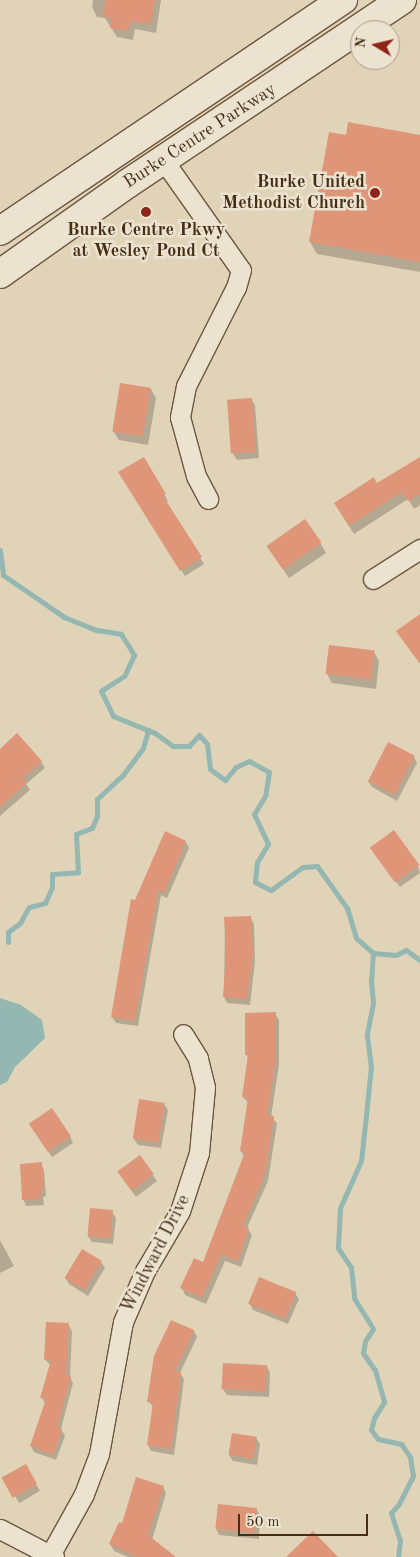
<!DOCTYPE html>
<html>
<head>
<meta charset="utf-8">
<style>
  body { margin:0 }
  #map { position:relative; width:420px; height:1557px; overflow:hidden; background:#e1d3b7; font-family:"Old Standard TT",serif }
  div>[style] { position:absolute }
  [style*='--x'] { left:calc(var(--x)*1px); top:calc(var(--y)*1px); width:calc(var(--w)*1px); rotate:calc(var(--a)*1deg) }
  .water>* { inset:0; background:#94b7b1 }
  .shadow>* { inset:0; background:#0003; transform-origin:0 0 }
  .stream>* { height:5px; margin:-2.5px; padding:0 2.5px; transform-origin:2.5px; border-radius:2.5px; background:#94b7b1 }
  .building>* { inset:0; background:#de9578; transform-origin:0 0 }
  .roads { filter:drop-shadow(1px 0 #6c563e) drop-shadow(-1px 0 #6c563e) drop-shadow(0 1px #6c563e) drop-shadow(0 -1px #6c563e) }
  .street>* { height:19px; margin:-9.5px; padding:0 9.5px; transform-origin:9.5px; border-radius:9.5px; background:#ece2d0 }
  .secondary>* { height:28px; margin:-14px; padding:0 14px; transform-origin:14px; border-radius:14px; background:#ece2d0 }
  .dots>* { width:14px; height:14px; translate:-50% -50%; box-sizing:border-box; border:2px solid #ece2d0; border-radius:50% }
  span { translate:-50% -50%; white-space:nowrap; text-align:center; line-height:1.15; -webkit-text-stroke:5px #ece2d0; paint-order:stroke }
  .street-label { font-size:18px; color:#452d16 }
  .poi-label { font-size:18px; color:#452d16; font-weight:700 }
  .right { translate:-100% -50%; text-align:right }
  .north { position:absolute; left:350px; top:20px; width:50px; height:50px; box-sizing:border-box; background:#ece2d0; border:1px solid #a99a86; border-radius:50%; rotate:279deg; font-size:14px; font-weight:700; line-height:20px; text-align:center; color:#452d16 }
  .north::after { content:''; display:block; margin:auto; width:18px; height:22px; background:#8f2418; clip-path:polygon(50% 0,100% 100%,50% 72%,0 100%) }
  .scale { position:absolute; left:238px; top:1514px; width:130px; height:22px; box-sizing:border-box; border:2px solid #452d16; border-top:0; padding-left:6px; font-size:15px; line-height:18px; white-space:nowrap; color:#452d16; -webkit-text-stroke:4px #ece2d0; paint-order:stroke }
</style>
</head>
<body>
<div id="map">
  <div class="water">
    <div style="clip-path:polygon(0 998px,21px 1005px,42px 1020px,45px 1038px,15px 1067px,7px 1082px,0 1085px)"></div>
  </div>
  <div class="shadow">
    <div style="clip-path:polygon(93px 0,161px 0,156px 33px,135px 29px,133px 40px,117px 37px,105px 18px,97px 17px,92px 7px)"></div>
    <div style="clip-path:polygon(420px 136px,420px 272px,317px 254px,310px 242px,347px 137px)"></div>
    <div style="clip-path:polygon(151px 389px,156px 398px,148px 445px,119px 440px,113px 431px)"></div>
    <div style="clip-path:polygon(251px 399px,255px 405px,259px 458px,237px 460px,233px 454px)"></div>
    <div style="clip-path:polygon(144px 458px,168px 501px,165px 503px,204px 564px,185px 576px,120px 472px)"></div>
    <div style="clip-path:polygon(420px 458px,420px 505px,414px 509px,408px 499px,354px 534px,340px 512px,377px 484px)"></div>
    <div style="clip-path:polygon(321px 544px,326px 553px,289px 578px,273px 555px)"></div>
    <div style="clip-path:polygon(374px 652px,379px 661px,376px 689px,332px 683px,327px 674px)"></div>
    <div style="clip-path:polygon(0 751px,41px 762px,45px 768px,26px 784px,30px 790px,0 816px)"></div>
    <div style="clip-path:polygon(414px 757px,417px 763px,397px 801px,372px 787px,368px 781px)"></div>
    <div style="clip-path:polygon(186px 842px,189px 848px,167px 898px,161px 895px,138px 1026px,116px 1023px,112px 1017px,135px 901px)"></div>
    <div style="clip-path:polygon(376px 854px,418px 866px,420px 873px,400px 887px)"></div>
    <div style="clip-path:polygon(251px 918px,254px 924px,255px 961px,250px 1005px,227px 1003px,224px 997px,225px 919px)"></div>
    <div style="clip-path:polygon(275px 1014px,279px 1020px,279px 1065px,271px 1117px,277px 1123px,268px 1181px,247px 1228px,252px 1235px,241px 1267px,225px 1261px,206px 1304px,185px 1295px,182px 1288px,204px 1264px,244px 1157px,241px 1151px,249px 1104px,243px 1097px,249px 1060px,246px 1054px)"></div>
    <div style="clip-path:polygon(164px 1104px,168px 1110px,161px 1148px,138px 1145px,134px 1139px)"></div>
    <div style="clip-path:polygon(34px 1130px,70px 1136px,73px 1143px,52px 1157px)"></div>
    <div style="clip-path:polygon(140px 1157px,157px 1181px,136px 1197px,123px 1179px)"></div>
    <div style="clip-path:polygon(41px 1164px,44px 1170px,46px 1196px,43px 1197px,44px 1205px,26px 1206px,23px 1199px)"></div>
    <div style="clip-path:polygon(91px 1210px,112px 1212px,116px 1218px,113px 1244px,92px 1242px,88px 1236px)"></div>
    <div style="clip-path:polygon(0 1240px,14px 1266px,0 1273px)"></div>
    <div style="clip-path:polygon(101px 1262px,105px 1268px,88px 1296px,69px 1284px,66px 1278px)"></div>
    <div style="clip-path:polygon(295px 1293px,299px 1299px,288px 1324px,253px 1310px,250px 1304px)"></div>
    <div style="clip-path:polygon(172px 1321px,194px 1331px,197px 1337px,180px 1373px,184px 1379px,174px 1455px,151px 1451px,148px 1445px,154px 1408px,149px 1402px)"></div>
    <div style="clip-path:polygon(68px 1324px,72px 1331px,70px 1377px,73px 1383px,61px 1429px,65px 1436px,56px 1460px,34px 1452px,31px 1446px,46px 1405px,42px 1398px,51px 1366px,45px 1359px)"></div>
    <div style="clip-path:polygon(267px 1366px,270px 1373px,269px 1397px,227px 1395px,223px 1389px)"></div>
    <div style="clip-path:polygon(256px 1438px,260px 1444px,257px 1465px,233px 1461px,229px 1455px)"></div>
    <div style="left:25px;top:1466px;width:29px;height:24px;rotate:59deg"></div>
    <div style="clip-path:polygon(163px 1487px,166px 1493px,152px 1540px,173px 1557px,128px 1557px,114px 1551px,110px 1544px,123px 1525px)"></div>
    <div style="clip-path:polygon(256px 1509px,260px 1515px,259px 1539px,219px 1535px,216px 1529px)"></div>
  </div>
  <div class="stream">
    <div style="--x:0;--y:550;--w:25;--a:83"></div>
    <div style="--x:3;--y:575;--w:74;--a:34.5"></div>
    <div style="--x:64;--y:617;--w:35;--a:22"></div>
    <div style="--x:97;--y:630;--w:24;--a:9"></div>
    <div style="--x:121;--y:634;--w:25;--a:58"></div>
    <div style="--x:134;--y:655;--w:23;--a:115"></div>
    <div style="--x:124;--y:676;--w:27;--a:147"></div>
    <div style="--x:101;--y:691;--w:28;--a:64"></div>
    <div style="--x:113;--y:716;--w:45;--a:22"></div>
    <div style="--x:155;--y:733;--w:22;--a:36"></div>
    <div style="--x:173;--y:746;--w:16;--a:0"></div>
    <div style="--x:189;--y:746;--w:15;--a:-48"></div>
    <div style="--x:199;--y:735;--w:12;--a:48"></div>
    <div style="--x:207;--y:744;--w:25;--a:83"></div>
    <div style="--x:210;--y:769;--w:19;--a:36"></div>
    <div style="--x:225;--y:780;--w:17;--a:-50"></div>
    <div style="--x:236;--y:767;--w:14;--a:-25"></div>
    <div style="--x:249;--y:761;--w:23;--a:29"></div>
    <div style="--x:269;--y:772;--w:24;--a:99"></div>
    <div style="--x:265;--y:796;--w:21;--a:121"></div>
    <div style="--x:254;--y:814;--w:33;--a:65"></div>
    <div style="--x:268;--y:844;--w:21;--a:121"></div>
    <div style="--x:257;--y:862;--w:20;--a:96"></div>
    <div style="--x:255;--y:882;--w:18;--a:27"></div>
    <div style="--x:271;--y:890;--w:39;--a:-36"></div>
    <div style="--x:303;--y:867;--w:14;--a:-4"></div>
    <div style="--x:317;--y:866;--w:52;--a:54.5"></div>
    <div style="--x:347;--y:908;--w:31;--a:73"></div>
    <div style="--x:356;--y:938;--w:23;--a:41"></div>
    <div style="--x:373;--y:953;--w:23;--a:5"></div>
    <div style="--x:396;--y:955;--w:11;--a:-27"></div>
    <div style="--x:406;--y:950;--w:17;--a:36"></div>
    <div style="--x:8;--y:942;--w:10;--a:-90"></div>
    <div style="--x:8;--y:932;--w:15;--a:-37"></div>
    <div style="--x:20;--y:923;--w:18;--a:-61"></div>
    <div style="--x:29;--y:907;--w:16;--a:-14"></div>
    <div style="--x:45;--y:903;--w:17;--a:-66"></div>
    <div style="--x:52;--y:887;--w:13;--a:-90"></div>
    <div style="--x:52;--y:874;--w:26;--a:-4"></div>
    <div style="--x:78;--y:872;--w:38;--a:-93"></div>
    <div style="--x:76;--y:834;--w:17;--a:-21"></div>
    <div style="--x:92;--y:828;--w:13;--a:-67"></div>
    <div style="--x:97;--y:816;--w:17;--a:-90"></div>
    <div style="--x:97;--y:799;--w:34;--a:-43"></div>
    <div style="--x:122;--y:776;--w:35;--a:-53"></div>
    <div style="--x:143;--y:748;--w:19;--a:-74"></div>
    <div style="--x:373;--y:953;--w:27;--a:94"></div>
    <div style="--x:371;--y:980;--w:23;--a:85"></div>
    <div style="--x:373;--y:1003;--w:33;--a:101"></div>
    <div style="--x:367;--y:1035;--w:31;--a:83"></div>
    <div style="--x:371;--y:1066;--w:49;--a:95.8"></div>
    <div style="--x:366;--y:1115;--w:46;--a:96.2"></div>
    <div style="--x:361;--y:1161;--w:51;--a:114.1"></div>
    <div style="--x:340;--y:1208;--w:40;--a:92.9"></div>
    <div style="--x:338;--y:1248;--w:23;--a:56"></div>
    <div style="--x:351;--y:1267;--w:31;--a:84"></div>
    <div style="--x:354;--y:1298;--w:36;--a:58"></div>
    <div style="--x:373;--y:1329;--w:14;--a:124"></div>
    <div style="--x:365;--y:1341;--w:12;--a:99"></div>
    <div style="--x:363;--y:1353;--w:21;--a:55"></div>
    <div style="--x:375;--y:1370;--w:33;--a:74"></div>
    <div style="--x:384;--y:1402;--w:19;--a:122"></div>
    <div style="--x:374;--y:1418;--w:12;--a:104"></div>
    <div style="--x:371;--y:1430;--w:11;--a:52"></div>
    <div style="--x:378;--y:1439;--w:24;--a:12"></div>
    <div style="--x:401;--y:1444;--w:16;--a:55"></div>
    <div style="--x:410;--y:1457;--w:19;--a:81"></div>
    <div style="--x:413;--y:1476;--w:31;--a:117"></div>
    <div style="--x:399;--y:1504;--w:12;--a:132"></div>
    <div style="--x:391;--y:1513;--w:29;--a:72"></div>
    <div style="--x:400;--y:1541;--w:16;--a:97"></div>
  </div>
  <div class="building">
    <div style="clip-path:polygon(106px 0,155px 0,151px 24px,130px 21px,128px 31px,110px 28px,112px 18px,103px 17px)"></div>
    <div style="clip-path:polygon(348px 122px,420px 135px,420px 262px,309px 242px,329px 132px,346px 135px)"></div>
    <div style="left:120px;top:383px;width:31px;height:49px;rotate:9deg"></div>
    <div style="left:252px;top:398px;width:54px;height:25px;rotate:86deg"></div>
    <div style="clip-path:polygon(144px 457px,166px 494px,163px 496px,202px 557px,180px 571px,118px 472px)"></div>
    <div style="clip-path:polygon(420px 457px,420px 494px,408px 501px,402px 492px,349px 526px,334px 503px,374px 477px,377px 483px)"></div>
    <div style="left:305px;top:519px;width:29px;height:47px;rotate:55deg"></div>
    <div style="clip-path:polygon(420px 614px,420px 664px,396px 631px)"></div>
    <div style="left:329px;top:645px;width:46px;height:29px;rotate:7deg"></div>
    <div style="clip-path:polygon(17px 733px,42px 761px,23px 778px,27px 783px,0 807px,0 749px)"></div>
    <div style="left:388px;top:742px;width:30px;height:44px;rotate:27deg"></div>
    <div style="left:394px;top:830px;width:43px;height:30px;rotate:54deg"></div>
    <div style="clip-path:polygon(165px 831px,186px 841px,164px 893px,158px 890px,135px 1021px,111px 1017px,131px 899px,135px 900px)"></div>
    <div style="clip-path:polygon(251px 916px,253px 954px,247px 999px,223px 997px,226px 954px,224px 917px)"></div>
    <div style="clip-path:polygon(276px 1012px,276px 1059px,267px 1115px,274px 1116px,265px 1174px,243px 1226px,249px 1228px,238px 1261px,221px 1255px,202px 1298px,180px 1288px,194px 1258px,203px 1262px,245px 1152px,240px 1151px,248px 1098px,242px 1097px,248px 1055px,245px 1055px,245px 1013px)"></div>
    <div style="left:139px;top:1099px;width:26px;height:40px;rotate:9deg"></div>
    <div style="left:52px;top:1108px;width:34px;height:28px;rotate:56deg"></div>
    <div style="left:140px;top:1155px;width:24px;height:28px;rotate:54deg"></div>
    <div style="clip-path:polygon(42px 1162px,44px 1191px,40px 1191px,41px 1199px,22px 1200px,20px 1164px)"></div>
    <div style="left:90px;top:1208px;width:23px;height:28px;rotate:5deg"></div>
    <div style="left:82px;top:1249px;width:23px;height:34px;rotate:31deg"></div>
    <div style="left:259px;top:1277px;width:40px;height:29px;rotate:22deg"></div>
    <div style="clip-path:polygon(171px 1320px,194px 1330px,175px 1371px,181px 1372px,171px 1449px,147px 1445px,153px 1403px,147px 1402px,154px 1356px)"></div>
    <div style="clip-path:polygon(46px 1322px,69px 1323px,66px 1375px,71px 1376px,57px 1427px,62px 1429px,53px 1455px,30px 1446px,46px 1399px,40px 1398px,51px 1360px,44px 1360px)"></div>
    <div style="left:223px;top:1363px;width:44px;height:26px;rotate:3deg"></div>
    <div style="left:232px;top:1433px;width:25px;height:22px;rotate:9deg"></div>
    <div style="left:26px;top:1464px;width:23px;height:28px;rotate:61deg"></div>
    <div style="clip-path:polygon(136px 1477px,164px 1486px,148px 1535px,176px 1557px,137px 1557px,109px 1544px,119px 1522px,122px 1523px)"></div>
    <div style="left:218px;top:1504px;width:39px;height:25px;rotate:6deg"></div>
    <div style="clip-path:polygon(313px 1531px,338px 1557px,286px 1557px)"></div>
  </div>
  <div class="roads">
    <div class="street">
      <div style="--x:164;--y:161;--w:133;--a:54.8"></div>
      <div style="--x:241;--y:270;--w:18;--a:106"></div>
      <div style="--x:236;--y:287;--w:111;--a:116.8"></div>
      <div style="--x:186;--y:386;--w:32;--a:101"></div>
      <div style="--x:180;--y:417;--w:61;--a:74.8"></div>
      <div style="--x:196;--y:476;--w:26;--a:62"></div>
      <div style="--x:373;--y:579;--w:56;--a:-32.6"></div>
      <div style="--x:0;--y:1529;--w:61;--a:27.4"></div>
      <div style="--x:49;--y:1557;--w:72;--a:-60.9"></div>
      <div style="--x:84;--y:1494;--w:43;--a:-69.4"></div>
      <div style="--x:99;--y:1454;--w:134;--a:-79.7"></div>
      <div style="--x:123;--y:1322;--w:56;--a:-66.7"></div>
      <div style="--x:145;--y:1271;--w:69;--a:-59.7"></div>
      <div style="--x:180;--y:1211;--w:61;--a:-71.9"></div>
      <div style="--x:199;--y:1153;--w:66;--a:-84.8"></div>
      <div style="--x:205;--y:1087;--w:30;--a:-104"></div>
      <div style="--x:198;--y:1058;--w:28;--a:-122"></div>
    </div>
    <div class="secondary">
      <div style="--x:0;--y:231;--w:414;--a:-34"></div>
      <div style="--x:0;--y:274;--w:156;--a:-35.3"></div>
      <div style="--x:127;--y:184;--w:331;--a:-33.8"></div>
    </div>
  </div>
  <div class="dots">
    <div style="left:375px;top:193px;background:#8f2418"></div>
    <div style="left:146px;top:212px;background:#8f2418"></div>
  </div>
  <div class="street-label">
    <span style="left:200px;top:136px;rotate:-33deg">Burke Centre Parkway</span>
    <span style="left:156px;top:1254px;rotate:-63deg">Windward Drive</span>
  </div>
  <div class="poi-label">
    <span class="right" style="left:365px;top:193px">Burke United<br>Methodist Church</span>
    <span style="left:146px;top:241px">Burke Centre Pkwy<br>at Wesley Pond Ct</span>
  </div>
  <div class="north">N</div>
  <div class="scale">50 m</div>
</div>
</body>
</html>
